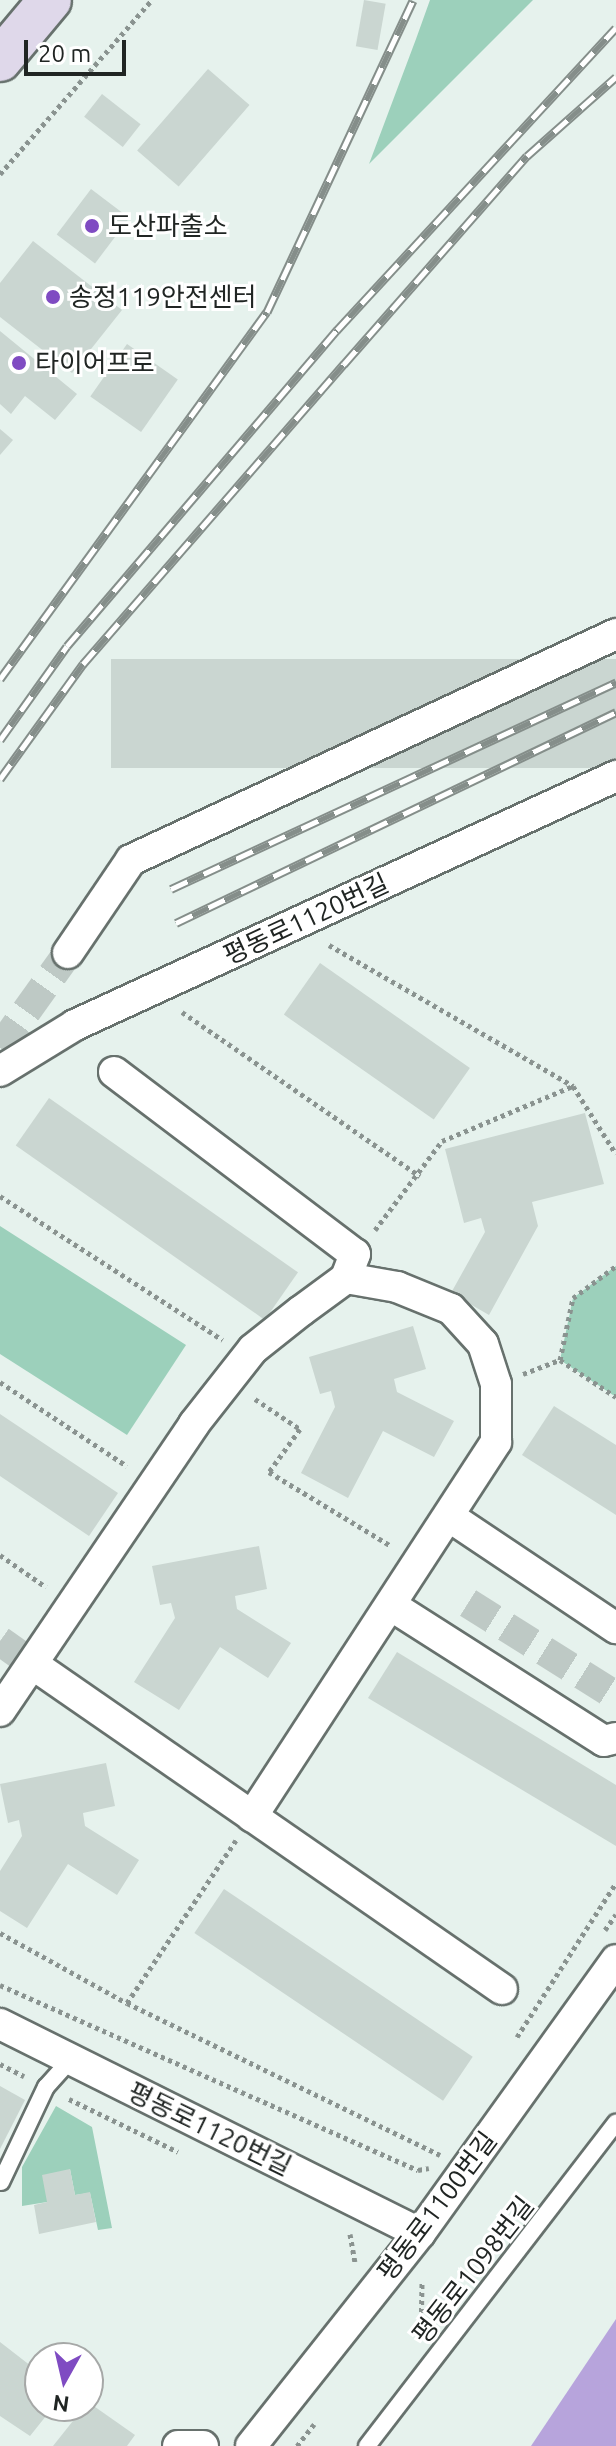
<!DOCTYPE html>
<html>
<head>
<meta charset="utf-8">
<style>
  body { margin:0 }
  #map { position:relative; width:616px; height:2446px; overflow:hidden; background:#e6f2ed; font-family:Ubuntu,"Noto Sans KR",sans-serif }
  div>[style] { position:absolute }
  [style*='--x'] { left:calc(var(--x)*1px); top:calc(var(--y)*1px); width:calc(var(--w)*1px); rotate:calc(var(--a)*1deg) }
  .green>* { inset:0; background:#9cd0bb }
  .water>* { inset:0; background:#b7a4dc }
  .building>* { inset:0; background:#cad6d1; transform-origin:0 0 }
  .minor-tunnel>* { height:30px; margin-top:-15px; transform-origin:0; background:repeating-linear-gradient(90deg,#bec9c5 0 30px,transparent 0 45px) }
  .path>* { height:5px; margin-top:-2.5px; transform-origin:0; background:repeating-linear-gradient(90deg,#8a9390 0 4px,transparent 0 8px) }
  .roads { filter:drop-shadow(2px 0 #67716d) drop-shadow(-2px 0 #67716d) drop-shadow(0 2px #67716d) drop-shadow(0 -2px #67716d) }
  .service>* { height:16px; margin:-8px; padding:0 8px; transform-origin:8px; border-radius:8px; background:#fff }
  .minor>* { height:30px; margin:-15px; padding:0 15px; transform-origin:15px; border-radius:15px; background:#fff }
  .secondary>* { height:42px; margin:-21px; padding:0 21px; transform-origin:21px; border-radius:21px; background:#dfd8ea }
  .rail>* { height:9px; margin-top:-4.5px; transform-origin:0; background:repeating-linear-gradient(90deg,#fff 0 18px,#858e8a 0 36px); box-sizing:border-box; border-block:2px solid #858e8a }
  .dots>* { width:22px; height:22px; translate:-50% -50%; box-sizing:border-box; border:4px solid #fff; border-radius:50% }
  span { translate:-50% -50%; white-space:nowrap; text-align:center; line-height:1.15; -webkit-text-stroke:6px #fff; paint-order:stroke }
  .poi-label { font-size:26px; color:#202523 }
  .left { translate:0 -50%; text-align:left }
  .street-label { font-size:26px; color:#202523 }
  .north { position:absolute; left:24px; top:2342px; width:80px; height:80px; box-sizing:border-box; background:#fff; border:2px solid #a6a8a7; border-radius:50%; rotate:188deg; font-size:22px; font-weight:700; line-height:32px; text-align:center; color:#202523 }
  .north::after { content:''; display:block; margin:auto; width:28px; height:36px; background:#7f4bc2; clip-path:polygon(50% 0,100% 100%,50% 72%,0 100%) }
  .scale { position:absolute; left:24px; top:40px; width:102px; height:36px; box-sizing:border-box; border:4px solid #202523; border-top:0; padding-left:10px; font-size:24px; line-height:28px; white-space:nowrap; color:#202523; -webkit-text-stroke:6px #fff; paint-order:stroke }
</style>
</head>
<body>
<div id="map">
  <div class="green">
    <div style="clip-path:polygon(430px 0,533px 0,369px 164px,416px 39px)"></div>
    <div style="clip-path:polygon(0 1226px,186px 1345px,127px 1435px,0 1354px)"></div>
    <div style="clip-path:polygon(616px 1266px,616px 1397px,560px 1360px,573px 1298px)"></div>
    <div style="clip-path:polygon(56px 2106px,92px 2127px,112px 2228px,98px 2230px,90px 2193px,75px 2195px,70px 2169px,47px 2202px,22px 2206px,22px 2167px)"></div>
  </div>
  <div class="water">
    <div style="clip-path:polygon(616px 2319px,616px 2446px,531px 2446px)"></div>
  </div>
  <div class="building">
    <div style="left:364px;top:0;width:22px;height:47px;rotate:10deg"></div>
    <div style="left:208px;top:69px;width:55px;height:108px;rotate:41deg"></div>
    <div style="left:102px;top:94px;width:49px;height:29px;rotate:38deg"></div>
    <div style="left:91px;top:189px;width:48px;height:57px;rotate:37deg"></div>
    <div style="clip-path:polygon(33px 241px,122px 310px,72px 373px,0 317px,0 283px)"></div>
    <div style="clip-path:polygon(0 331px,77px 394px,55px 420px,25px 396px,11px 414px,0 404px)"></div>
    <div style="left:127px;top:344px;width:62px;height:64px;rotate:35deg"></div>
    <div style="clip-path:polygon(0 429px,13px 440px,0 455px)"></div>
    <div style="left:616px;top:659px;width:109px;height:505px;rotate:90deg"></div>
    <div style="left:320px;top:963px;width:183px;height:63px;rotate:35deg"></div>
    <div style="left:49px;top:1098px;width:304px;height:58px;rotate:35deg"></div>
    <div style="clip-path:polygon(585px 1113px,604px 1184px,532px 1202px,538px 1226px,489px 1315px,451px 1293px,485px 1232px,481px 1218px,464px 1223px,445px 1149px)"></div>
    <div style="clip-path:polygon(413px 1326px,426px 1369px,394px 1379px,397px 1392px,454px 1421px,434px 1457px,383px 1431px,348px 1498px,301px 1473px,335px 1407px,331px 1391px,320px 1394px,309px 1357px)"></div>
    <div style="clip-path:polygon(554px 1406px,616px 1445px,616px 1515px,522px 1455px)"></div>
    <div style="clip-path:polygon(0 1414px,118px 1493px,89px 1536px,0 1476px)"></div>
    <div style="clip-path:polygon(259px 1546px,267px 1589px,235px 1596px,237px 1609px,291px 1643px,268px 1678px,220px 1647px,179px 1710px,134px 1682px,175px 1618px,171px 1603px,160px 1605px,152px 1566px)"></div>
    <div style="clip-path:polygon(397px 1652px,616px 1785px,616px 1846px,368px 1698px)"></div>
    <div style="clip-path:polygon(106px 1763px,115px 1806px,83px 1813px,85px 1826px,139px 1860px,117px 1895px,68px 1864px,27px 1928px,0 1911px,0 1871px,22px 1836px,19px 1820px,8px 1823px,0 1784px)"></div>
    <div style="left:224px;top:1889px;width:300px;height:53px;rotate:34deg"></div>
    <div style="clip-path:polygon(0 2086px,25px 2100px,0 2149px)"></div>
    <div style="clip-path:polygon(70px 2169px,75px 2195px,90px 2192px,96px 2222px,39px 2234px,34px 2205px,47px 2202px,42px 2175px)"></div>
    <div style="clip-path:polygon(0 2342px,40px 2373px,40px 2406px,54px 2406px,30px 2436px,0 2416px)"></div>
    <div style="clip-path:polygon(88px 2402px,135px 2435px,127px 2446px,53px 2446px)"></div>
  </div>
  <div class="minor-tunnel">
    <div style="--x:0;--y:1048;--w:117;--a:-54.4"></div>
    <div style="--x:468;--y:1603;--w:175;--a:32.1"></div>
    <div style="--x:0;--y:1641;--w:42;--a:35.2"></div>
  </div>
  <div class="path">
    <div style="--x:0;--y:174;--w:231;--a:-48.9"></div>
    <div style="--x:329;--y:945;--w:282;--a:30"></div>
    <div style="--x:182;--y:1012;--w:289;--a:34.6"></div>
    <div style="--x:0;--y:1196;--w:265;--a:32.9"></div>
    <div style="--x:375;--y:1230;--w:111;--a:-53"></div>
    <div style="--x:442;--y:1141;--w:142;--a:-22.8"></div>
    <div style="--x:573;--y:1086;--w:80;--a:57.7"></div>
    <div style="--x:560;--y:1360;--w:63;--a:-78.2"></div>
    <div style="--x:573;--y:1298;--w:54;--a:-36.7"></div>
    <div style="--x:523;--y:1374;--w:40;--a:-21"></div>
    <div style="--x:560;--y:1360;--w:67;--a:33.5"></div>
    <div style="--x:0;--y:1382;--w:152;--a:33.5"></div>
    <div style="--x:255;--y:1399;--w:54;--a:33.7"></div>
    <div style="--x:300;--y:1429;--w:53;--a:125.8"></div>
    <div style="--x:269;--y:1472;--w:143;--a:31.2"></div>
    <div style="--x:0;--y:1555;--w:56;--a:34.8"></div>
    <div style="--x:605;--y:1930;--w:19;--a:-55"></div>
    <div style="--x:0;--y:1933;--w:145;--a:28.9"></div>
    <div style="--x:127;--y:2003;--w:348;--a:25.9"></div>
    <div style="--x:0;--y:1985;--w:457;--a:23.9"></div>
    <div style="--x:418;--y:2170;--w:11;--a:-10"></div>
    <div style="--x:127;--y:2003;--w:196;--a:-56.2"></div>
    <div style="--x:517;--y:2037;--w:183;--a:-57.3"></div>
    <div style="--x:0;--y:2064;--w:27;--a:27"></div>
    <div style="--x:69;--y:2099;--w:121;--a:25.9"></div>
    <div style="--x:350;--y:2234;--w:28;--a:80"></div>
    <div style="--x:421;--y:2336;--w:54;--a:-88.9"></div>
    <div style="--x:297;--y:2446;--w:28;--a:-52"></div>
  </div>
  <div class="roads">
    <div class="service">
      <div style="--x:1;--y:2182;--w:105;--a:-64.7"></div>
      <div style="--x:46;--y:2087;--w:36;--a:-48"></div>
      <div style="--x:367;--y:2446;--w:408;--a:-52.4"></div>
    </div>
    <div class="minor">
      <div style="--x:68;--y:953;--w:112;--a:-55.9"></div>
      <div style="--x:131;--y:860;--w:535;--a:-24.98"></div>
      <div style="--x:0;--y:1071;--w:88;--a:-31.5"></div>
      <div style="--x:75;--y:1025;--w:596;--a:-24.71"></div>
      <div style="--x:114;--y:1072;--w:302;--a:37.1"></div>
      <div style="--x:355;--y:1254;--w:26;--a:111"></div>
      <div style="--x:450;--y:1517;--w:200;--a:33.8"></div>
      <div style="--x:392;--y:1606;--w:251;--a:32.5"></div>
      <div style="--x:604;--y:1741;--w:12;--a:-14"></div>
      <div style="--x:0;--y:1711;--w:346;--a:-55.9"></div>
      <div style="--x:194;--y:1424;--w:95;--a:-51.8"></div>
      <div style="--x:253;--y:1349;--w:61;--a:-38.4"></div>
      <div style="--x:301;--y:1311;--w:56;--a:-36.3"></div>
      <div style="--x:346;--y:1278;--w:52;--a:10"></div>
      <div style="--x:397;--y:1287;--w:58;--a:22.2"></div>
      <div style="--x:451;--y:1309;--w:47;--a:47.6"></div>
      <div style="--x:483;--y:1344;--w:42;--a:72"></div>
      <div style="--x:496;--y:1384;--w:58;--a:90"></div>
      <div style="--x:496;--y:1442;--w:447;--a:123.1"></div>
      <div style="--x:252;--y:1816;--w:265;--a:-145.3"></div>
      <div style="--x:252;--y:1816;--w:304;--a:34.7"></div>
      <div style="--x:0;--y:2024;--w:469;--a:26.5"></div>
      <div style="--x:178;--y:2446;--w:25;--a:0"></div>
      <div style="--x:251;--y:2446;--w:272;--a:-51.6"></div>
      <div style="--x:420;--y:2233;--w:336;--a:-54.3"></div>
    </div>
    <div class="secondary">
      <div style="--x:0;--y:60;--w:78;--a:-50.2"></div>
    </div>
  </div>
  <div class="rail">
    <div style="--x:0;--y:679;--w:454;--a:-54"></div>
    <div style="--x:267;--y:312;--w:344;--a:-64.9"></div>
    <div style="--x:0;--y:740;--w:115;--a:-54.5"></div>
    <div style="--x:67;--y:646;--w:416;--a:-49.5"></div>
    <div style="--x:337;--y:330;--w:411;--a:-47.3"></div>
    <div style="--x:0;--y:779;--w:142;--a:-54.2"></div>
    <div style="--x:83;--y:664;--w:398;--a:-49"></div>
    <div style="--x:344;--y:364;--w:277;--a:-48.7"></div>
    <div style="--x:527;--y:156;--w:119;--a:-41.6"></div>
    <div style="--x:171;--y:889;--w:491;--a:-24.9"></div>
    <div style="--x:176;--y:923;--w:488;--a:-25.6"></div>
  </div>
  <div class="dots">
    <div style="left:92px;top:226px;background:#7f4bc2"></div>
    <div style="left:53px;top:297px;background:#7f4bc2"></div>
    <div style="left:19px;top:363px;background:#7f4bc2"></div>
  </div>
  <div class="poi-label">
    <span class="left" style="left:108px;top:226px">도산파출소</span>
    <span class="left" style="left:69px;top:297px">송정119안전센터</span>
    <span class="left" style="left:35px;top:363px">타이어프로</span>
  </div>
  <div class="street-label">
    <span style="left:306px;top:919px;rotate:-25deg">평동로1120번길</span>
    <span style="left:210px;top:2129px;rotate:26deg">평동로1120번길</span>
    <span style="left:437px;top:2206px;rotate:-53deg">평동로1100번길</span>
    <span style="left:473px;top:2270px;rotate:-52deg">평동로1098번길</span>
  </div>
  <div class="north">N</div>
  <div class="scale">20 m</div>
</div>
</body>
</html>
